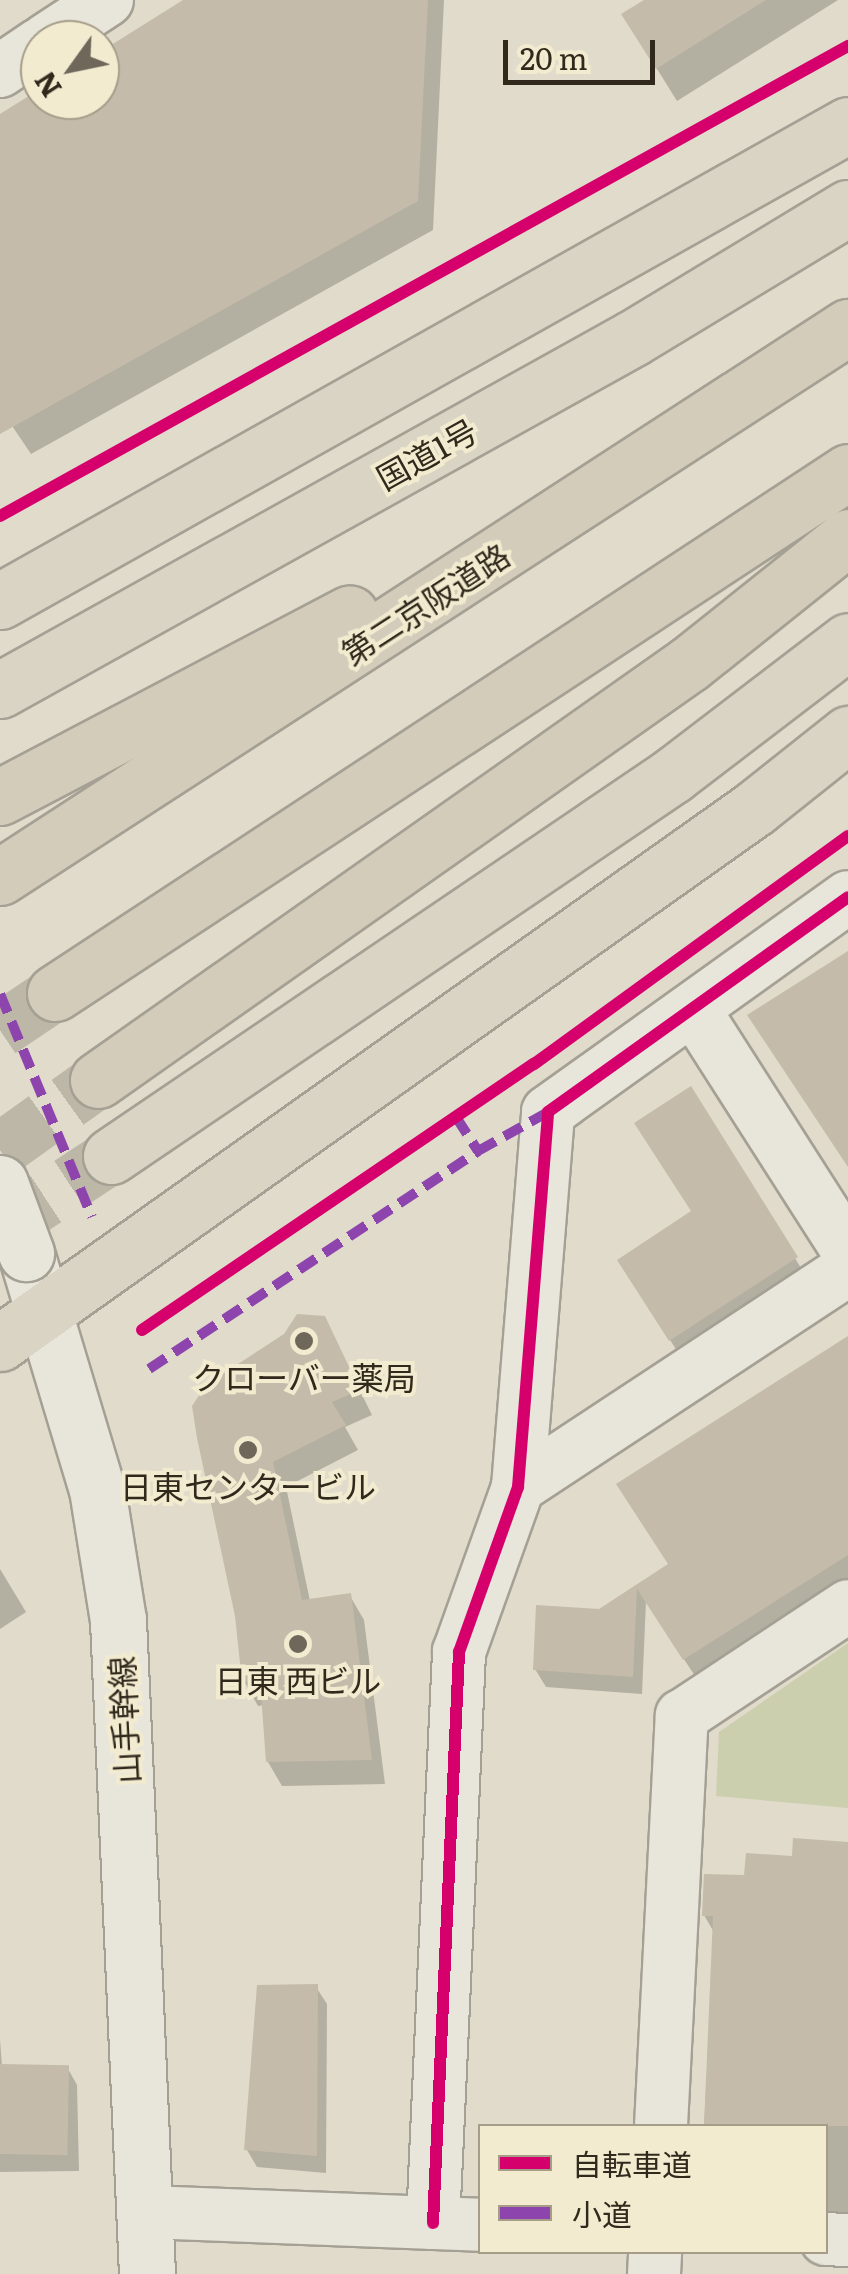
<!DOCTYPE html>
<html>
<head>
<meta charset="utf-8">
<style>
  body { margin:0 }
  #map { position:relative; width:848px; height:2274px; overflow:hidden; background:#e0dbca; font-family:Literata,"Noto Sans JP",serif }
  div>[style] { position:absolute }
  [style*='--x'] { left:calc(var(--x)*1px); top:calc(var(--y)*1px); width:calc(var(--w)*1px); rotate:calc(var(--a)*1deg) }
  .green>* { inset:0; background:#cccfad }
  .shadow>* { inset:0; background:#0003 }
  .building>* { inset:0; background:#c4bbab; transform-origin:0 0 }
  .trunk-tunnel>* { height:55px; margin-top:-27.5px; transform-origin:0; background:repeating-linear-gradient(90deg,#bdb7a7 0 55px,transparent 0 83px) }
  .motorway-tunnel>* { height:55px; margin-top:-27.5px; transform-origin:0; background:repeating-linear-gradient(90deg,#bdb7a7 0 55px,transparent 0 83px) }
  .roads { filter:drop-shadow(2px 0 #a5a094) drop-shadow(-2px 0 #a5a094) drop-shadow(0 2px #a5a094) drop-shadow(0 -2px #a5a094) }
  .minor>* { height:52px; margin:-26px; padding:0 26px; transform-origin:26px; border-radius:26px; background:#e8e5db }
  .tertiary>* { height:55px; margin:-27.5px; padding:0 27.5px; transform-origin:27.5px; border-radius:27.5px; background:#e8e5db }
  .trunk>* { height:55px; margin:-27.5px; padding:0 27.5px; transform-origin:27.5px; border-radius:27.5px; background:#dad4c4 }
  .motorway>* { height:55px; margin:-27.5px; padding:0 27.5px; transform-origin:27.5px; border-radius:27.5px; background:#d3ccbb }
  .bridges { filter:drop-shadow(2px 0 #a5a094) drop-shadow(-2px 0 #a5a094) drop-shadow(0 2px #a5a094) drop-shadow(0 -2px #a5a094) }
  .tertiary-bridge>* { height:55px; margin:-27.5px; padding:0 27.5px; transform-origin:27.5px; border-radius:27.5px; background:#e8e5db }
  .quiet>* { height:10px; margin-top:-5px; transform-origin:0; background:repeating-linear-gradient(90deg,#8e44ad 0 20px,transparent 0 30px) }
  .cycleway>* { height:12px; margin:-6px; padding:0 6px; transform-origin:6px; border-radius:6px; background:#d6006c }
  .dots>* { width:28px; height:28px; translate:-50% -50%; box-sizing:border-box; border:5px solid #f2ebd0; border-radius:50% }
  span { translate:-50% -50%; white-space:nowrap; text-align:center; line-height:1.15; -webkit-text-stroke:8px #f2ebd0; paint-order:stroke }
  .street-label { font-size:32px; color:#32291d }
  .poi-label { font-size:32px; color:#32291d }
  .legend { position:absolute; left:478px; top:2124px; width:350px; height:130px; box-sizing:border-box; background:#f2ebd0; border:2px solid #a59d88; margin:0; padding:12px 18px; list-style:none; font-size:30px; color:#32291d }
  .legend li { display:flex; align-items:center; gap:20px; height:50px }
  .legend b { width:50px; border:2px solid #a59d88 }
  .north { position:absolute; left:20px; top:20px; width:100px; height:100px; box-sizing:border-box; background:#f2ebd0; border:2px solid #a59d88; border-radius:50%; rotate:237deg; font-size:28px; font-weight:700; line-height:40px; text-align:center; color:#32291d }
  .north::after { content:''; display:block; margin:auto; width:35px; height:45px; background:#6f675a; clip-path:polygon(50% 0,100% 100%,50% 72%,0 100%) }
  .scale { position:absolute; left:503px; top:40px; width:152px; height:45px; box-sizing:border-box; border:5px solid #32291d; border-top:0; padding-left:12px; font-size:30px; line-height:35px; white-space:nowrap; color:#32291d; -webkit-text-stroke:8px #f2ebd0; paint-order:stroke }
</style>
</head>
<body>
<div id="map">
  <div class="green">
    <div style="clip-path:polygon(848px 1643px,848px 1808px,716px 1796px,719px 1732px)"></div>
  </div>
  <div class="shadow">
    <div style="clip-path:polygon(188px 0,444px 0,433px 230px,31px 454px,0 408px,0 117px,40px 92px,40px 100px,100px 100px,100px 55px)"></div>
    <div style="clip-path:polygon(648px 0,838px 0,677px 101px,644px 48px)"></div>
    <div style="clip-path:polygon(690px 1089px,806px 1276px,681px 1357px,630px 1278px,694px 1213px)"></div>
    <div style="clip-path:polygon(324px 1318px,372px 1415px,345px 1427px,358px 1450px,286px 1487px,310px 1601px,350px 1596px,364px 1620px,385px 1784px,282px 1786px,268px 1762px,264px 1705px,258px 1706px,244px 1681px,238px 1615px,199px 1437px)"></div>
    <div style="clip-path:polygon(848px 1339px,848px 1579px,695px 1676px,646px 1601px,642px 1694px,546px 1687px,535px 1669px,599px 1611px,671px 1565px)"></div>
    <div style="clip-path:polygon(0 1569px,26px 1612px,0 1629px)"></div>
    <div style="clip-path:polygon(848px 1844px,848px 2214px,826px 2213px,826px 2126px,704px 2126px,715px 1934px,704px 1915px,747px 1878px,794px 1858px)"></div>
    <div style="clip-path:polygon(316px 1987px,327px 2004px,326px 2173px,257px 2167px,247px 2150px)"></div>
    <div style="clip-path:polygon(0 2039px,2px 2067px,67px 2067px,77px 2085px,79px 2171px,0 2172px)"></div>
  </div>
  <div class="building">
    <div style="clip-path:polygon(183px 0,428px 0,418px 201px,0 434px,0 114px,40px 89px,40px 100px,100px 100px,100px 52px)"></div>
    <div style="clip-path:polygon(644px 0,766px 0,656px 69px,621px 14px)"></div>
    <div style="clip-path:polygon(848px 951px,848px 1167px,747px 1015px)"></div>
    <div style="clip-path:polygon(691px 1086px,798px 1257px,669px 1341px,617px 1260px,691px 1211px,634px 1123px)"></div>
    <div style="clip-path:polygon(297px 1314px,325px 1316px,360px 1390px,332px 1402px,346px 1425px,273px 1462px,302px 1600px,351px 1593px,372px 1760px,266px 1762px,260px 1680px,242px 1682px,235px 1616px,197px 1438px,192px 1406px,206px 1385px,284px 1334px)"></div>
    <div style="clip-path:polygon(848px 1336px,848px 1555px,683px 1660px,637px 1589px,633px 1677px,533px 1670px,536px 1605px,599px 1609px,668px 1564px,616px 1484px)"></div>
    <div style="clip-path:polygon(793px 1838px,848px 1842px,848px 2126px,704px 2126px,713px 1916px,702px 1916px,704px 1874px,744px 1875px,746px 1853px,792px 1856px)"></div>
    <div style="clip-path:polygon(318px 1984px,317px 2156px,244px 2150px,257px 1985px)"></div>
    <div style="left:0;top:2064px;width:69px;height:90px;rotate:1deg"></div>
  </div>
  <div class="trunk-tunnel">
    <div style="--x:0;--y:1229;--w:133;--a:-33.3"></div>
  </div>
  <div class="motorway-tunnel">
    <div style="--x:0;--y:1030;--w:66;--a:-33.9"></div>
    <div style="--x:0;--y:1150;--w:120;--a:-35.5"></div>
  </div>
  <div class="roads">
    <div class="minor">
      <div style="--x:46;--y:40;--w:73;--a:-33.3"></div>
      <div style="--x:0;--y:71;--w:48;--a:-34"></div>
      <div style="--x:694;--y:1010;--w:286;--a:57.4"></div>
      <div style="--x:518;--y:1487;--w:396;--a:-33.4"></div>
      <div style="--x:661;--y:2126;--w:411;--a:-87.1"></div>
      <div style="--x:682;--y:1716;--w:199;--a:-33.5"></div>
      <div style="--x:147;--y:2212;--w:333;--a:2.2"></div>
      <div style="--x:433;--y:2223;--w:572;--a:-87.39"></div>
      <div style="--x:459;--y:1652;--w:175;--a:-70.3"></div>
      <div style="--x:518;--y:1487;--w:376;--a:-85.4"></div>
      <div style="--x:548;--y:1112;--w:369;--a:-35.6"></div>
      <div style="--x:826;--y:2239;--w:22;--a:3"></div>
      <div style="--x:654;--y:2274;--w:22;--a:-87"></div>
    </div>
    <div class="tertiary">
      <div style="--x:26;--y:1253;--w:246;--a:73.3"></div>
      <div style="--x:97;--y:1489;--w:133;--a:80.9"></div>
      <div style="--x:118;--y:1620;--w:655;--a:87.46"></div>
    </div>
    <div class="trunk">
      <div style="--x:0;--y:601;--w:972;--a:-29.31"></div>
      <div style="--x:0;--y:690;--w:724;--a:-29.08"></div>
      <div style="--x:633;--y:338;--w:251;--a:-31.2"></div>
      <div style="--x:111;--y:1156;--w:679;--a:-34.13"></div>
      <div style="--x:673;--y:775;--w:220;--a:-37.4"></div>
      <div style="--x:0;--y:1343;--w:925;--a:-35.32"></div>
      <div style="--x:755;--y:808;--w:119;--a:-38.5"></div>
    </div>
    <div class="motorway">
      <div style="--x:0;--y:797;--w:395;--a:-27.7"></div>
      <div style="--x:0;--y:877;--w:1011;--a:-32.97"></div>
      <div style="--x:55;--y:993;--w:949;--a:-33.3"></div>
      <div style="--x:98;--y:1080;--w:723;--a:-35.14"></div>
      <div style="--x:689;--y:664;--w:203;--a:-38.6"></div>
    </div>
  </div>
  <div class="bridges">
    <div class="tertiary-bridge">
      <div style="--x:0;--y:1183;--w:75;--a:69.6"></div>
    </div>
  </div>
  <div class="quiet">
    <div style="--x:0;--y:994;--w:241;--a:67.6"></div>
    <div style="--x:456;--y:1117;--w:40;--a:57.1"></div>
    <div style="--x:149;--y:1369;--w:395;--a:-33.5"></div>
    <div style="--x:478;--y:1151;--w:80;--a:-29.1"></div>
  </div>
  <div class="cycleway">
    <div style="--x:0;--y:516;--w:970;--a:-29"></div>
    <div style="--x:142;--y:1330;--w:474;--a:-34.2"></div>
    <div style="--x:534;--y:1064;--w:388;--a:-36"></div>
    <div style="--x:433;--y:2223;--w:572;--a:-87.39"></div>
    <div style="--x:459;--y:1652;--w:175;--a:-70.3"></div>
    <div style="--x:518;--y:1487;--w:376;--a:-85.4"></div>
    <div style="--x:548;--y:1112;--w:369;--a:-35.6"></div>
  </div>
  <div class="dots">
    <div style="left:304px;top:1341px;background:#6f675a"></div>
    <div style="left:248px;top:1450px;background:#6f675a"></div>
    <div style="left:298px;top:1644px;background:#6f675a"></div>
  </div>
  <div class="street-label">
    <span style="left:426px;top:453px;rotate:-29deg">国道1号</span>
    <span style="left:425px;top:603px;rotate:-33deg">第二京阪道路</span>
    <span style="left:123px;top:1720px;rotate:-93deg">山手幹線</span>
  </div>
  <div class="poi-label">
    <span style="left:304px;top:1376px">クローバー薬局</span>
    <span style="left:248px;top:1485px">日東センタービル</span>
    <span style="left:298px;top:1679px">日東 西ビル</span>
  </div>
  <ul class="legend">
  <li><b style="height:12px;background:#d6006c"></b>自転車道</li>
  <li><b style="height:12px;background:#8e44ad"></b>小道</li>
  </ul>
  <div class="north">N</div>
  <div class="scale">20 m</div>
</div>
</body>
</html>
